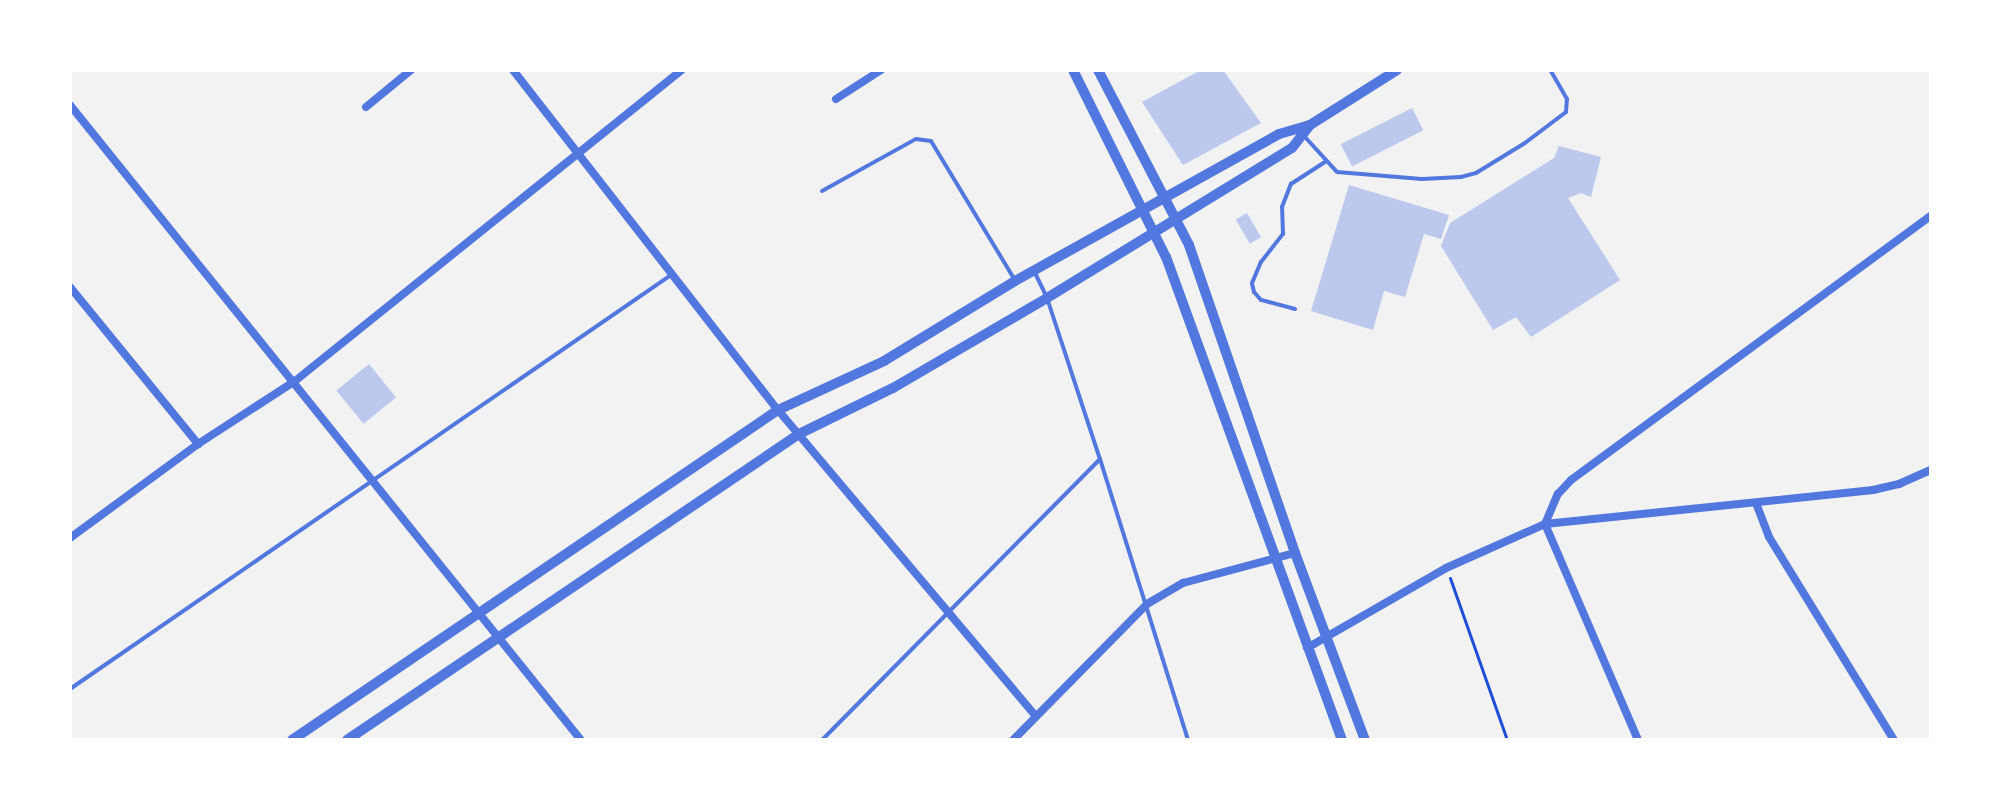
<!DOCTYPE html>
<html>
<head>
<meta charset="utf-8">
<style>
  body { margin:0 }
  #map { position:relative; width:2001px; height:810px; overflow:hidden; background:#f2f2f2; font-family:Quicksand,sans-serif }
  div>[style] { position:absolute }
  [style*='--x'] { left:calc(var(--x)*1px); top:calc(var(--y)*1px); width:calc(var(--w)*1px); rotate:calc(var(--a)*1deg) }
  .building>* { inset:0; background:#bdc9ec; transform-origin:0 0 }
  .path>* { height:3px; margin:-1.5px; padding:0 1.5px; transform-origin:1.5px; border-radius:1.5px; background:#1d4ed8 }
  .service>* { height:4px; margin:-2px; padding:0 2px; transform-origin:2px; border-radius:2px; background:#5277de }
  .minor>* { height:8px; margin:-4px; padding:0 4px; transform-origin:4px; border-radius:4px; background:#5277de }
  .tertiary>* { height:10px; margin:-5px; padding:0 5px; transform-origin:5px; border-radius:5px; background:#5277de }
  span { translate:-50% -50%; white-space:nowrap; text-align:center; line-height:1.15; -webkit-text-stroke:8px #fff; paint-order:stroke }
  .frame { position:absolute; inset:0; border:72px solid #fff; pointer-events:none }
</style>
</head>
<body>
<div id="map">
  <div class="building">
    <div style="clip-path:polygon(1201px 70px,1223px 70px,1261px 123px,1183px 165px,1142px 102px)"></div>
    <div style="left:1412px;top:108px;width:25px;height:80px;rotate:63deg"></div>
    <div style="clip-path:polygon(1559px 146px,1601px 157px,1591px 197px,1581px 193px,1568px 198px,1620px 280px,1531px 337px,1516px 317px,1493px 330px,1441px 246px,1450px 223px,1554px 158px)"></div>
    <div style="clip-path:polygon(1349px 185px,1449px 215px,1441px 239px,1424px 234px,1405px 297px,1384px 291px,1373px 330px,1311px 311px)"></div>
    <div style="left:1247px;top:213px;width:28px;height:13px;rotate:60deg"></div>
    <div style="left:369px;top:364px;width:43px;height:42px;rotate:51deg"></div>
  </div>
  <div class="path">
    <div style="--x:1450;--y:578;--w:172;--a:70.6"></div>
  </div>
  <div class="service">
    <div style="--x:1305;--y:137;--w:47;--a:47.6"></div>
    <div style="--x:1337;--y:172;--w:85;--a:4.7"></div>
    <div style="--x:1422;--y:179;--w:39;--a:-3"></div>
    <div style="--x:1461;--y:177;--w:16;--a:-15"></div>
    <div style="--x:1476;--y:173;--w:57;--a:-31.5"></div>
    <div style="--x:1525;--y:143;--w:51;--a:-37.1"></div>
    <div style="--x:1566;--y:112;--w:13;--a:-86"></div>
    <div style="--x:1567;--y:99;--w:34;--a:-120"></div>
    <div style="--x:822;--y:191;--w:107;--a:-29"></div>
    <div style="--x:916;--y:139;--w:15;--a:8"></div>
    <div style="--x:931;--y:141;--w:162;--a:58.9"></div>
    <div style="--x:1034;--y:271;--w:30;--a:64"></div>
    <div style="--x:1047;--y:298;--w:169;--a:71.8"></div>
    <div style="--x:1100;--y:459;--w:294;--a:72.6"></div>
    <div style="--x:1295;--y:309;--w:35;--a:-165"></div>
    <div style="--x:1261;--y:300;--w:11;--a:-131"></div>
    <div style="--x:1254;--y:292;--w:9;--a:-103"></div>
    <div style="--x:1252;--y:283;--w:23;--a:-67"></div>
    <div style="--x:1261;--y:262;--w:36;--a:-52"></div>
    <div style="--x:1283;--y:234;--w:27;--a:-92"></div>
    <div style="--x:1282;--y:207;--w:25;--a:-69"></div>
    <div style="--x:1291;--y:184;--w:40;--a:-32.9"></div>
    <div style="--x:70;--y:689;--w:730;--a:-34.56"></div>
    <div style="--x:822;--y:740;--w:395;--a:-45.3"></div>
  </div>
  <div class="minor">
    <div style="--x:513;--y:70;--w:431;--a:52.1"></div>
    <div style="--x:778;--y:410;--w:400;--a:49.9"></div>
    <div style="--x:836;--y:99;--w:54;--a:-32.8"></div>
    <div style="--x:70;--y:105;--w:815;--a:51.18"></div>
    <div style="--x:366;--y:107;--w:58;--a:-39.4"></div>
    <div style="--x:70;--y:287;--w:203;--a:50.8"></div>
    <div style="--x:1756;--y:503;--w:36;--a:69"></div>
    <div style="--x:1769;--y:537;--w:238;--a:58.4"></div>
    <div style="--x:1545;--y:524;--w:33;--a:-67"></div>
    <div style="--x:1558;--y:494;--w:19;--a:-47"></div>
    <div style="--x:1571;--y:480;--w:446;--a:-36.3"></div>
    <div style="--x:1545;--y:524;--w:235;--a:66.7"></div>
    <div style="--x:70;--y:538;--w:159;--a:-36.3"></div>
    <div style="--x:198;--y:444;--w:116;--a:-33"></div>
    <div style="--x:295;--y:381;--w:496;--a:-38.8"></div>
    <div style="--x:1307;--y:648;--w:160;--a:-29.9"></div>
    <div style="--x:1446;--y:568;--w:108;--a:-24"></div>
    <div style="--x:1545;--y:524;--w:330;--a:-5.9"></div>
    <div style="--x:1873;--y:490;--w:27;--a:-13"></div>
    <div style="--x:1899;--y:484;--w:35;--a:-24"></div>
    <div style="--x:1013;--y:740;--w:191;--a:-45.4"></div>
    <div style="--x:1147;--y:604;--w:42;--a:-30.3"></div>
    <div style="--x:1183;--y:583;--w:116;--a:-15"></div>
  </div>
  <div class="tertiary">
    <div style="--x:1073;--y:70;--w:209;--a:63.6"></div>
    <div style="--x:1166;--y:257;--w:514;--a:69.98"></div>
    <div style="--x:1098;--y:70;--w:197;--a:62.5"></div>
    <div style="--x:1189;--y:245;--w:326;--a:71"></div>
    <div style="--x:1295;--y:553;--w:200;--a:69.5"></div>
    <div style="--x:292;--y:740;--w:587;--a:-34.18"></div>
    <div style="--x:778;--y:410;--w:117;--a:-24.8"></div>
    <div style="--x:884;--y:361;--w:153;--a:-31.4"></div>
    <div style="--x:1015;--y:281;--w:302;--a:-29.1"></div>
    <div style="--x:1279;--y:134;--w:32;--a:-16"></div>
    <div style="--x:1310;--y:125;--w:103;--a:-32.3"></div>
    <div style="--x:347;--y:740;--w:546;--a:-34.1"></div>
    <div style="--x:799;--y:434;--w:105;--a:-26.1"></div>
    <div style="--x:893;--y:388;--w:178;--a:-30.3"></div>
    <div style="--x:1047;--y:298;--w:287;--a:-31.5"></div>
    <div style="--x:1292;--y:148;--w:29;--a:-52"></div>
  </div>
  <div class="frame"></div>
</div>
</body>
</html>
